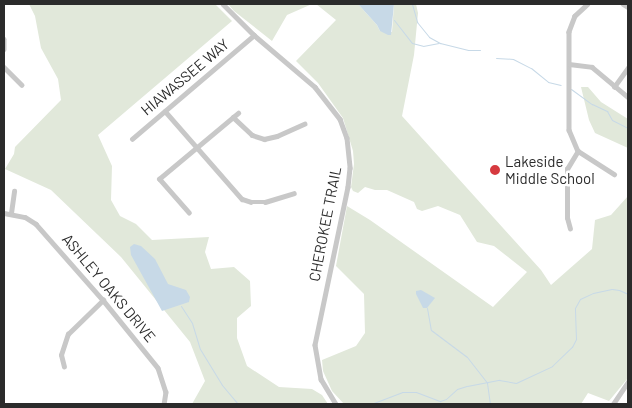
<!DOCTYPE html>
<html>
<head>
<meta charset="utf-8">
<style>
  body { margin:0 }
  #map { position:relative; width:632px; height:408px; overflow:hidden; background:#fff; font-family:Barlow,sans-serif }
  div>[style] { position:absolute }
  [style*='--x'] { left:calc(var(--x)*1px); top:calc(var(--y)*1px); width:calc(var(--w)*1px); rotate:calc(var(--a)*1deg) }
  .green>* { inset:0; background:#e1e8da }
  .water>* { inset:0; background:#c7d9e7 }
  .stream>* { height:1px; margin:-0.5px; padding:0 0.5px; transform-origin:0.5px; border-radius:0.5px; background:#c7d9e7 }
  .street>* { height:4.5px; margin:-2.25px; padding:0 2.25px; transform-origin:2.25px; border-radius:2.25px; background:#c8c8c8 }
  .dots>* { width:14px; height:14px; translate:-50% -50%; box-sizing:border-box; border:2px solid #fff; border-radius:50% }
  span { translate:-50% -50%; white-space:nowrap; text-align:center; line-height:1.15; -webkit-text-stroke:5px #fff; paint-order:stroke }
  .street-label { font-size:15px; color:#2b2b2b }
  .poi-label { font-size:15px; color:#2b2b2b }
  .left { translate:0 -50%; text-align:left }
  .frame { position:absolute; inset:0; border:5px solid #2b2b2b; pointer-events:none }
</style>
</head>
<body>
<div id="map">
  <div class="green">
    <div style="clip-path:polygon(29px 4px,215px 4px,232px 21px,98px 135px,112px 166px,111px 200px,120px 216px,136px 224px,152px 240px,209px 237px,205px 252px,211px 269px,234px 267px,250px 281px,251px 306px,237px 318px,237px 338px,247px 366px,279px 387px,312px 389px,322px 395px,328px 404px,192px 404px,205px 381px,190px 342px,121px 257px,51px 190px,5px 169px,14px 154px,15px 147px,61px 100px,58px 79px,41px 48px,35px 16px)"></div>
    <div style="clip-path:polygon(228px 4px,312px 4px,287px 15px,272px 41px,234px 11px)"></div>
    <div style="clip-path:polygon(316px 4px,358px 4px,377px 25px,380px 31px,392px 32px,394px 4px,416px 4px,418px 13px,414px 55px,402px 116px,541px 270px,551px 285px,592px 249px,595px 220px,611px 215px,628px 196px,628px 378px,609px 401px,588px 393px,581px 404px,344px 404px,332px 391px,323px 371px,322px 360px,356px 346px,365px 333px,364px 294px,336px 266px,347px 206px,370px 220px,493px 307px,527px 272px,494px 246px,477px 242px,460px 215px,438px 206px,422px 211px,417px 209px,414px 202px,387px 190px,375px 190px,365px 187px,358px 193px,353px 191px,351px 187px,354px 164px,353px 151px,343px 118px,318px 83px,296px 61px,336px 20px)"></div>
    <div style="clip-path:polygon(581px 87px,588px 87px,601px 102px,628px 119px,628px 148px,595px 133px,589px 120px)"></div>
  </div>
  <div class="water">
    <div style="clip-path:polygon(358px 4px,394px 4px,391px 35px,388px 35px,380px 31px,377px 25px)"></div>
    <div style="clip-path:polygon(134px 244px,141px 246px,155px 259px,168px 284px,186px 290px,190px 297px,189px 302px,162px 311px,131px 255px,130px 247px)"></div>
    <div style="clip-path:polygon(421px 290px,435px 298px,427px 308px,423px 308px,416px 294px,416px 291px)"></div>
  </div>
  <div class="stream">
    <div style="--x:412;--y:4;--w:19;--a:74"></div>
    <div style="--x:417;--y:22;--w:19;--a:51"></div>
    <div style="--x:429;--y:37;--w:13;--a:29"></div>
    <div style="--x:440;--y:43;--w:29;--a:14"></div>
    <div style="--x:468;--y:50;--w:12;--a:0"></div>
    <div style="--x:394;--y:20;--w:29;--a:52"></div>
    <div style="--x:412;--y:43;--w:11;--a:15"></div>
    <div style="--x:423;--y:46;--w:16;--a:-11"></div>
    <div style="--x:496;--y:58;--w:17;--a:3"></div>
    <div style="--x:513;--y:59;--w:20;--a:27"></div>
    <div style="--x:531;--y:68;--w:22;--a:39"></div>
    <div style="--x:548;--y:82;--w:13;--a:13"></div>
    <div style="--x:571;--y:89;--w:26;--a:36"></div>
    <div style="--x:592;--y:104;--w:17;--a:25"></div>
    <div style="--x:607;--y:111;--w:10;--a:61"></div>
    <div style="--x:612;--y:120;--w:18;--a:27"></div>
    <div style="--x:181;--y:306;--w:20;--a:57"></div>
    <div style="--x:192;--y:323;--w:27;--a:73"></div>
    <div style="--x:200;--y:349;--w:42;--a:58.6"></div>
    <div style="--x:222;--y:385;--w:25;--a:50"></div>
    <div style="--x:427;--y:308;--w:22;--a:80"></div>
    <div style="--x:431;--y:330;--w:45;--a:36.9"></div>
    <div style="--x:467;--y:357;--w:33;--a:52"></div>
    <div style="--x:487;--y:383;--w:21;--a:82"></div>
    <div style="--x:371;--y:404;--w:33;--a:-21"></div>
    <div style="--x:402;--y:392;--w:14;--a:0"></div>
    <div style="--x:416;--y:392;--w:26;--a:21"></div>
    <div style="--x:440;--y:401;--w:6;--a:-18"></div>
    <div style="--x:446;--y:399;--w:15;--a:-42"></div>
    <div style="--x:457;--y:389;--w:10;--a:-17"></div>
    <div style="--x:467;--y:386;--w:33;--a:-11"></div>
    <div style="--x:499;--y:380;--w:17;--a:10"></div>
    <div style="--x:516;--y:383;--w:40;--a:-25"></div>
    <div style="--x:552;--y:366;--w:28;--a:-44"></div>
    <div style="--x:572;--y:347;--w:9;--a:-63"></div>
    <div style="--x:576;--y:339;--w:31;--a:-92"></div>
    <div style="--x:575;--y:308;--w:10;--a:-61"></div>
    <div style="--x:580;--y:299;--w:14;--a:-25"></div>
    <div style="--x:593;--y:293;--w:19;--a:-12"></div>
    <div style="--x:612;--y:289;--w:7;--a:8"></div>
    <div style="--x:619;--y:290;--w:10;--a:24"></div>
  </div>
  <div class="street">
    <div style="--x:223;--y:4;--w:44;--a:45"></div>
    <div style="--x:254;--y:35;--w:80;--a:40.4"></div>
    <div style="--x:315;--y:87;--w:41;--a:52"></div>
    <div style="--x:340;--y:119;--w:20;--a:70"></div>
    <div style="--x:347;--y:138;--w:30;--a:84"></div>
    <div style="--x:350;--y:168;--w:19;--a:96"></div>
    <div style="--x:348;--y:187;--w:161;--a:101.8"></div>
    <div style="--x:315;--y:345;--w:35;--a:80"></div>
    <div style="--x:321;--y:379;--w:29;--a:59"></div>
    <div style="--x:588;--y:4;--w:18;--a:137"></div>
    <div style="--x:575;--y:16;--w:17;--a:111"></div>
    <div style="--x:569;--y:32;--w:98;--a:90"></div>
    <div style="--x:569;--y:130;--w:23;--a:67"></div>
    <div style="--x:578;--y:151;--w:43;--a:32.6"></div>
    <div style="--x:623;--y:4;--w:6;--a:31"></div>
    <div style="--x:4;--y:39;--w:10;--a:90"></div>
    <div style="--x:569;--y:64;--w:23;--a:7"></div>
    <div style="--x:592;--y:67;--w:47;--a:39.8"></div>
    <div style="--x:4;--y:67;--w:25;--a:45"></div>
    <div style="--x:614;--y:87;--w:24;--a:-54"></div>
    <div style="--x:165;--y:111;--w:117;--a:48.8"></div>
    <div style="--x:242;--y:199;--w:9;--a:18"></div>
    <div style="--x:251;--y:202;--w:14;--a:0"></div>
    <div style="--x:265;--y:202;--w:30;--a:-17"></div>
    <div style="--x:233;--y:117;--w:26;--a:43"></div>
    <div style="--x:252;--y:135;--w:13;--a:18"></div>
    <div style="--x:264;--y:139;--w:13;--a:-13"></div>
    <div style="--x:277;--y:136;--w:30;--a:-24"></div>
    <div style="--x:132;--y:139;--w:160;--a:-40.4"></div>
    <div style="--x:4;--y:213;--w:21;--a:11"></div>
    <div style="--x:25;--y:217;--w:13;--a:32"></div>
    <div style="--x:36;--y:224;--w:101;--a:48.6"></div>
    <div style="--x:103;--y:300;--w:87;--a:51"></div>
    <div style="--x:158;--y:368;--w:25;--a:72"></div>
    <div style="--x:166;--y:392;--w:12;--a:99"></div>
    <div style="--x:11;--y:213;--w:22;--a:-82"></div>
    <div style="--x:189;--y:213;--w:45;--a:-131.4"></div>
    <div style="--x:159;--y:179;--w:103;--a:-39.9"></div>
    <div style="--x:570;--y:229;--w:11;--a:-105"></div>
    <div style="--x:567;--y:218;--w:49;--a:-90"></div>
    <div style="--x:567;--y:169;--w:21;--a:-59"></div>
    <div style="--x:64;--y:367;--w:12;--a:-104"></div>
    <div style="--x:61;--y:355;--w:22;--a:-72"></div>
    <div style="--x:68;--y:334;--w:49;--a:-44.2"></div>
    <div style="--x:613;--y:404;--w:27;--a:-56"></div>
  </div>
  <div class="dots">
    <div style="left:495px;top:170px;background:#d63a3f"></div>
  </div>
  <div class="street-label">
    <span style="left:185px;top:77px;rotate:-40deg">HIAWASSEE WAY</span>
    <span style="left:325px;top:224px;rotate:-79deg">CHEROKEE TRAIL</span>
    <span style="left:109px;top:288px;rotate:50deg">ASHLEY OAKS DRIVE</span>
  </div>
  <div class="poi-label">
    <span class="left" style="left:505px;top:170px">Lakeside<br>Middle School</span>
  </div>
  <div class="frame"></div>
</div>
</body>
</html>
